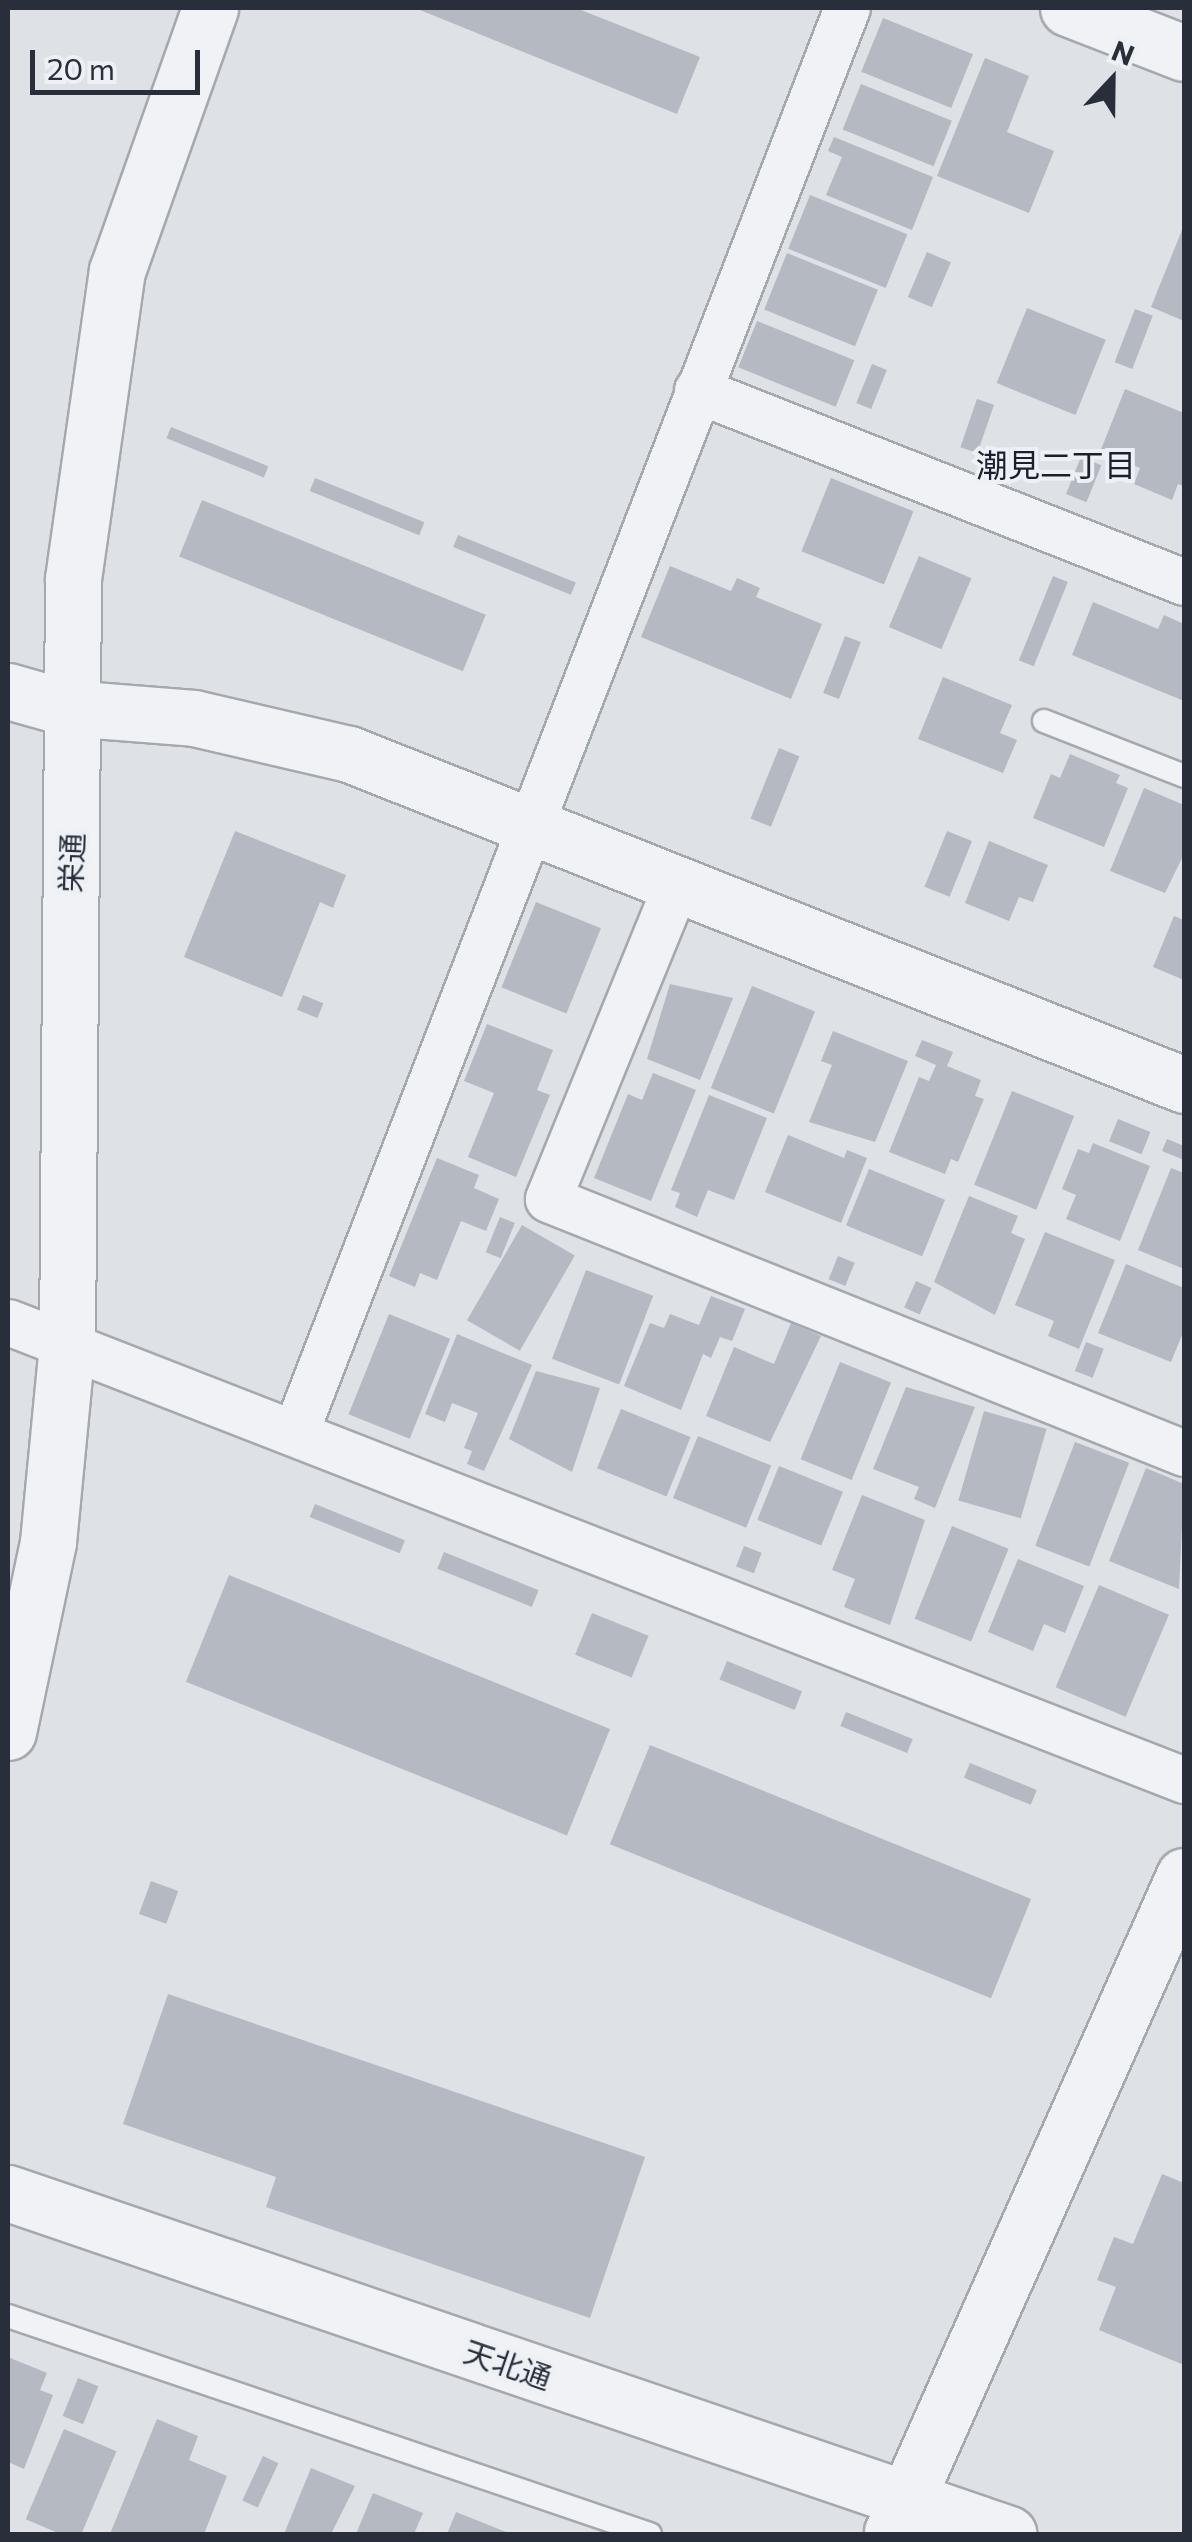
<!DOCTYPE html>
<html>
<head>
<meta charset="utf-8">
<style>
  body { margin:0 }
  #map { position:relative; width:1192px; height:2542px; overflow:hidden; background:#dee1e6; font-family:Commissioner,"Noto Sans JP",sans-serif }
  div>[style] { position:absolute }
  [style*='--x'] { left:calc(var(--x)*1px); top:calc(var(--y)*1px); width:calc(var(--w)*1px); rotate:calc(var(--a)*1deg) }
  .building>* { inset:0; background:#b5bac2; transform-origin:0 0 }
  .roads { filter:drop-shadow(2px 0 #a4a8af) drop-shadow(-2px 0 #a4a8af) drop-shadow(0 2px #a4a8af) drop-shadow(0 -2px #a4a8af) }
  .service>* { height:22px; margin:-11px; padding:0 11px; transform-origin:11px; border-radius:11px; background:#f0f2f5 }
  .minor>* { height:45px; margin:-22.5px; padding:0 22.5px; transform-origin:22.5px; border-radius:22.5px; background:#f0f2f5 }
  .tertiary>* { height:55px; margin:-27.5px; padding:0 27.5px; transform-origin:27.5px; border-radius:27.5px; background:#f0f2f5 }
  span { translate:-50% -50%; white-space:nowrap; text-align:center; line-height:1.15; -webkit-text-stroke:8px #edf0f4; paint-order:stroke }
  .street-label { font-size:30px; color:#282f3b }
  .neighbourhood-label { font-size:32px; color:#1b202c }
  .frame { position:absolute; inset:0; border:10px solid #282f3b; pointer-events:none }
  .north { position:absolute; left:1062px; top:30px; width:100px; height:100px; -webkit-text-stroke:8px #edf0f4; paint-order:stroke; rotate:22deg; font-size:28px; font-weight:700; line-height:40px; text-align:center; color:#282f3b }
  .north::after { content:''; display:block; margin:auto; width:35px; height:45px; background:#282f3b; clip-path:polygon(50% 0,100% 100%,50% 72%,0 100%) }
  .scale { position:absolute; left:30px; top:50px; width:170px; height:45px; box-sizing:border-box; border:5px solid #282f3b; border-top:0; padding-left:12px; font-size:30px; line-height:35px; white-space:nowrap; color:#282f3b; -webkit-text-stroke:8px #edf0f4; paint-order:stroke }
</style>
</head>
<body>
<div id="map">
  <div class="building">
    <div style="clip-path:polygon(415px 8px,576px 8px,700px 57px,677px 114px)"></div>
    <div style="left:883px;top:18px;width:97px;height:58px;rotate:22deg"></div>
    <div style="clip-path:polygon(985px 58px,1029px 76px,1007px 132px,1054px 151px,1029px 213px,937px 176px)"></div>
    <div style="left:861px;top:84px;width:98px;height:49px;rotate:22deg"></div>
    <div style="clip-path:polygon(834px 137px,933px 177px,912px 230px,826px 195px,842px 157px,828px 151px)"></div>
    <div style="left:810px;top:195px;width:105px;height:58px;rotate:22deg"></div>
    <div style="clip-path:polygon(1184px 225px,1184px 321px,1151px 307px)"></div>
    <div style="left:927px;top:252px;width:26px;height:49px;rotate:23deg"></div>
    <div style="left:787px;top:253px;width:98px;height:61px;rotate:22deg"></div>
    <div style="left:1027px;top:308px;width:85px;height:81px;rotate:22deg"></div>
    <div style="left:1135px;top:309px;width:19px;height:57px;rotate:21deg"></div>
    <div style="left:757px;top:321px;width:105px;height:50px;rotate:22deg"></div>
    <div style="left:872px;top:364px;width:16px;height:42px;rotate:22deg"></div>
    <div style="clip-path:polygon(1125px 389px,1184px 413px,1184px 486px,1178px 484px,1172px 500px,1134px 484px,1140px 468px,1100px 452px)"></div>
    <div style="left:977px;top:399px;width:18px;height:51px;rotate:19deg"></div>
    <div style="left:171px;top:427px;width:105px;height:12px;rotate:22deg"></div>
    <div style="left:1081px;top:457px;width:22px;height:40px;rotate:22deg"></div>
    <div style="left:315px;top:478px;width:118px;height:14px;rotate:22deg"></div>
    <div style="left:831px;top:478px;width:89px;height:79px;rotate:22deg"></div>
    <div style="left:202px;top:500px;width:306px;height:61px;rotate:22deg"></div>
    <div style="left:458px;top:535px;width:127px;height:13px;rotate:22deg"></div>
    <div style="left:919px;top:556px;width:57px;height:77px;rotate:23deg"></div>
    <div style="clip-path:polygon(670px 566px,731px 591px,737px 578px,760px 588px,756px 597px,822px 624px,791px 699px,641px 637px)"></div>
    <div style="left:1053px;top:576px;width:16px;height:91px;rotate:22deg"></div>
    <div style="clip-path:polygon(1093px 602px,1158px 629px,1164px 615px,1184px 624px,1184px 701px,1072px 655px)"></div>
    <div style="left:845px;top:636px;width:17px;height:61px;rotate:21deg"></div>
    <div style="clip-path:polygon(943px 677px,1012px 705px,1000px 733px,1017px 740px,1003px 773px,918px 739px)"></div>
    <div style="left:779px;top:748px;width:22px;height:76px;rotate:22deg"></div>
    <div style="clip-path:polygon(1070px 754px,1120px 775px,1116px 783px,1128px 788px,1104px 847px,1033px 818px,1051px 774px,1060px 778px)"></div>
    <div style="clip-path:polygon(1144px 788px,1184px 805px,1184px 854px,1165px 893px,1110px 871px)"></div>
    <div style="clip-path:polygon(235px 831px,346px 875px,333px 908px,320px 902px,282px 997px,184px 957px)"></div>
    <div style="left:947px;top:831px;width:27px;height:60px;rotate:22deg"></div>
    <div style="clip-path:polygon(989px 841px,1048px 865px,1033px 902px,1019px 897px,1009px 921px,965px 903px)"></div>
    <div style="left:536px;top:902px;width:70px;height:92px;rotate:22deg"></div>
    <div style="clip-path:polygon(1174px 916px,1184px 920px,1184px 980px,1153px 967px)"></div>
    <div style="clip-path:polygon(670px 984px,733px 998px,700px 1080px,647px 1059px)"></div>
    <div style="left:752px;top:986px;width:68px;height:110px;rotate:22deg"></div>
    <div style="left:303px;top:995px;width:22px;height:16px;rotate:22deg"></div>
    <div style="clip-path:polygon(487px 1024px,553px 1050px,537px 1090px,550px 1095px,516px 1177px,468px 1157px,494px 1093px,464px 1081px)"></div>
    <div style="clip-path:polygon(833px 1031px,908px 1061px,875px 1142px,809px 1122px,832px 1065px,821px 1061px)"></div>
    <div style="clip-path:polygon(922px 1040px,953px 1052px,947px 1066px,981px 1080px,975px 1096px,984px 1099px,958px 1162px,951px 1159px,945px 1174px,889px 1152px,919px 1077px,929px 1081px,936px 1065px,915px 1056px)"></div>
    <div style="clip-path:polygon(653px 1073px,696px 1090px,651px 1201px,594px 1178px,628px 1094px,642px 1100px)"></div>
    <div style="left:1012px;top:1091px;width:67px;height:101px;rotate:22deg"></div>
    <div style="clip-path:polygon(709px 1095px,767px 1118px,734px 1200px,708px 1190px,697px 1217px,675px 1207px,680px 1193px,671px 1190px)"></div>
    <div style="left:1118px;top:1119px;width:35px;height:24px;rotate:22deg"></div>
    <div style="clip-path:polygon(788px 1135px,844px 1158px,847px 1150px,867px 1158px,841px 1223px,765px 1192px)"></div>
    <div style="clip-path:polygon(1167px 1139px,1184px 1146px,1184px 1160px,1162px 1151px)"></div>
    <div style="clip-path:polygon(1093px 1143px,1150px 1166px,1120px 1241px,1066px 1219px,1076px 1195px,1062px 1189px,1078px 1149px,1089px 1153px)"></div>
    <div style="clip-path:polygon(437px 1158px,479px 1175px,474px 1188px,499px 1199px,486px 1231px,461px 1221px,437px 1280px,420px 1273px,415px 1287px,389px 1276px)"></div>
    <div style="clip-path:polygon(1171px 1168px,1184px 1173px,1184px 1269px,1138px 1250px)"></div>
    <div style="left:869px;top:1169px;width:82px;height:61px;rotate:22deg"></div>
    <div style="clip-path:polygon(969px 1196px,1018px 1216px,1011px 1233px,1025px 1239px,995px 1315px,934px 1282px)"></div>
    <div style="left:500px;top:1217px;width:16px;height:38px;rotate:22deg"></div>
    <div style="left:522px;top:1225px;width:61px;height:110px;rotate:30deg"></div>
    <div style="clip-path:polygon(1045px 1232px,1115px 1260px,1079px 1349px,1048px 1336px,1054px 1321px,1015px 1305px)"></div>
    <div style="left:838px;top:1256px;width:18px;height:25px;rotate:22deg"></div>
    <div style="clip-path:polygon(1126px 1264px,1184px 1288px,1184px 1330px,1171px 1362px,1098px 1333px)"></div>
    <div style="left:586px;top:1270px;width:72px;height:95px;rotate:21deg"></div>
    <div style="left:916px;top:1281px;width:17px;height:29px;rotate:24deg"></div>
    <div style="clip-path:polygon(711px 1296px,745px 1309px,732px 1341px,720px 1337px,711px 1358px,703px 1354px,681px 1410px,624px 1386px,650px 1323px,664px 1328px,670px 1314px,699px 1325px)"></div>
    <div style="left:389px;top:1314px;width:66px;height:108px;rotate:22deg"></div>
    <div style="clip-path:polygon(791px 1323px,821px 1336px,770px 1442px,706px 1416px,734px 1347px,774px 1364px)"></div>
    <div style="clip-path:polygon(457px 1334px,532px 1365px,484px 1471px,467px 1464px,472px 1451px,464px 1448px,478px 1413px,452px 1403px,445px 1422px,425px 1414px)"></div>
    <div style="left:1086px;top:1342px;width:19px;height:31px;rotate:21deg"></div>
    <div style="left:840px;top:1362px;width:55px;height:105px;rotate:22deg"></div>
    <div style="clip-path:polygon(536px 1371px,600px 1388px,572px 1472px,509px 1439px)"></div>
    <div style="clip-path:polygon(906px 1387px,975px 1407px,935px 1508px,914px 1499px,919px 1487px,873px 1469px)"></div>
    <div style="left:621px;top:1409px;width:75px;height:64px;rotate:22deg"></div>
    <div style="left:984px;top:1411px;width:65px;height:93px;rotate:16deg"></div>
    <div style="left:698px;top:1436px;width:79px;height:67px;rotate:22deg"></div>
    <div style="left:1075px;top:1442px;width:58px;height:111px;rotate:21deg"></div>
    <div style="left:779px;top:1466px;width:69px;height:58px;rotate:22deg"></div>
    <div style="clip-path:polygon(1146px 1468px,1184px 1484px,1179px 1589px,1109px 1561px)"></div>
    <div style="clip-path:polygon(862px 1495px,925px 1520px,890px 1625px,844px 1607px,855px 1579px,832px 1570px)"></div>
    <div style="left:315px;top:1504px;width:97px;height:14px;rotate:22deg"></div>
    <div style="left:952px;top:1526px;width:61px;height:100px;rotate:22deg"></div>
    <div style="left:744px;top:1546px;width:19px;height:22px;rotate:21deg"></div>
    <div style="left:444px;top:1552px;width:102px;height:18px;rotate:22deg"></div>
    <div style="clip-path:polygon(1018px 1559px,1084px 1586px,1065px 1633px,1044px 1624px,1033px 1651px,988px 1632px)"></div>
    <div style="left:229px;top:1575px;width:411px;height:115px;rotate:22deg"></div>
    <div style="left:1099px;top:1585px;width:76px;height:111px;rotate:23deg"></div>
    <div style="left:592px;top:1613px;width:61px;height:45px;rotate:22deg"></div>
    <div style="left:727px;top:1661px;width:81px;height:20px;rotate:22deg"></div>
    <div style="left:846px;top:1712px;width:72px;height:15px;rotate:22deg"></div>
    <div style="left:650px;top:1745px;width:411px;height:107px;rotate:22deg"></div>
    <div style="left:970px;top:1763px;width:72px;height:16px;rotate:22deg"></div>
    <div style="left:151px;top:1881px;width:29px;height:35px;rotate:20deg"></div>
    <div style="clip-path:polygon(168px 1994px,645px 2157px,590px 2318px,266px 2207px,276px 2177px,123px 2124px)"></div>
    <div style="clip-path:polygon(1162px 2174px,1184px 2183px,1184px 2365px,1099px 2330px,1116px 2287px,1097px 2280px,1114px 2237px,1133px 2244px)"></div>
    <div style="clip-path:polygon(8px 2357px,47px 2373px,40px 2390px,53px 2395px,24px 2469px,8px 2462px)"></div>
    <div style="left:78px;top:2378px;width:22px;height:41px;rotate:22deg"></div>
    <div style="clip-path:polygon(157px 2419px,198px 2436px,189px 2460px,227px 2476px,204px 2534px,110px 2534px)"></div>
    <div style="left:64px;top:2429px;width:57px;height:98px;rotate:23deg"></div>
    <div style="left:263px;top:2456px;width:17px;height:49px;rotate:25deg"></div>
    <div style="clip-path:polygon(311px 2468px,355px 2486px,331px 2534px,284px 2534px)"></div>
    <div style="clip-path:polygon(373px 2493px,423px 2513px,414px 2534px,356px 2534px)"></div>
    <div style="clip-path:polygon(456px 2512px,511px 2534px,447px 2534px)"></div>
  </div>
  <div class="roads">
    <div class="service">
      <div style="--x:1044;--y:721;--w:150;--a:21.4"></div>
      <div style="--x:8;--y:2316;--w:678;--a:18.76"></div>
    </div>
    <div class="minor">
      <div style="--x:697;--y:390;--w:523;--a:21.52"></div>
      <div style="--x:678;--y:880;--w:344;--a:112.2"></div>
      <div style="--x:548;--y:1199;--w:685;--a:21.77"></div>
      <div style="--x:8;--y:1322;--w:1262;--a:21.28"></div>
      <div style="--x:295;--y:1433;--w:1528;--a:-68.83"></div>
    </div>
    <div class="tertiary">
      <div style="--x:1068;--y:8;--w:124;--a:21.2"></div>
      <div style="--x:8;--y:691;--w:62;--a:15.8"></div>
      <div style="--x:68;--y:708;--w:126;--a:4.5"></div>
      <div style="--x:194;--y:718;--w:159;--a:13.1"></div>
      <div style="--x:349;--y:754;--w:898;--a:21.62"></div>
      <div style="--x:8;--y:1732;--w:194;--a:-78.1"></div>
      <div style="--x:48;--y:1542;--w:198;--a:-84.5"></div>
      <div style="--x:67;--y:1345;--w:766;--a:-89.55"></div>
      <div style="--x:73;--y:579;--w:311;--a:-81.9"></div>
      <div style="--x:117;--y:271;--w:279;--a:-70.5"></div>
      <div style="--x:8;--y:2193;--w:1057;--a:18.81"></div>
      <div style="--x:892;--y:2532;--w:718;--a:-66.01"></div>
    </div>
  </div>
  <div class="street-label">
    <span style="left:71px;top:863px;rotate:-88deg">栄通</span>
    <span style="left:508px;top:2364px;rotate:19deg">天北通</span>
  </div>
  <div class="neighbourhood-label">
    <span style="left:1056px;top:464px">潮見二丁目</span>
  </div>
  <div class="frame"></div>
  <div class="north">N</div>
  <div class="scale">20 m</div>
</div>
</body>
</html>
